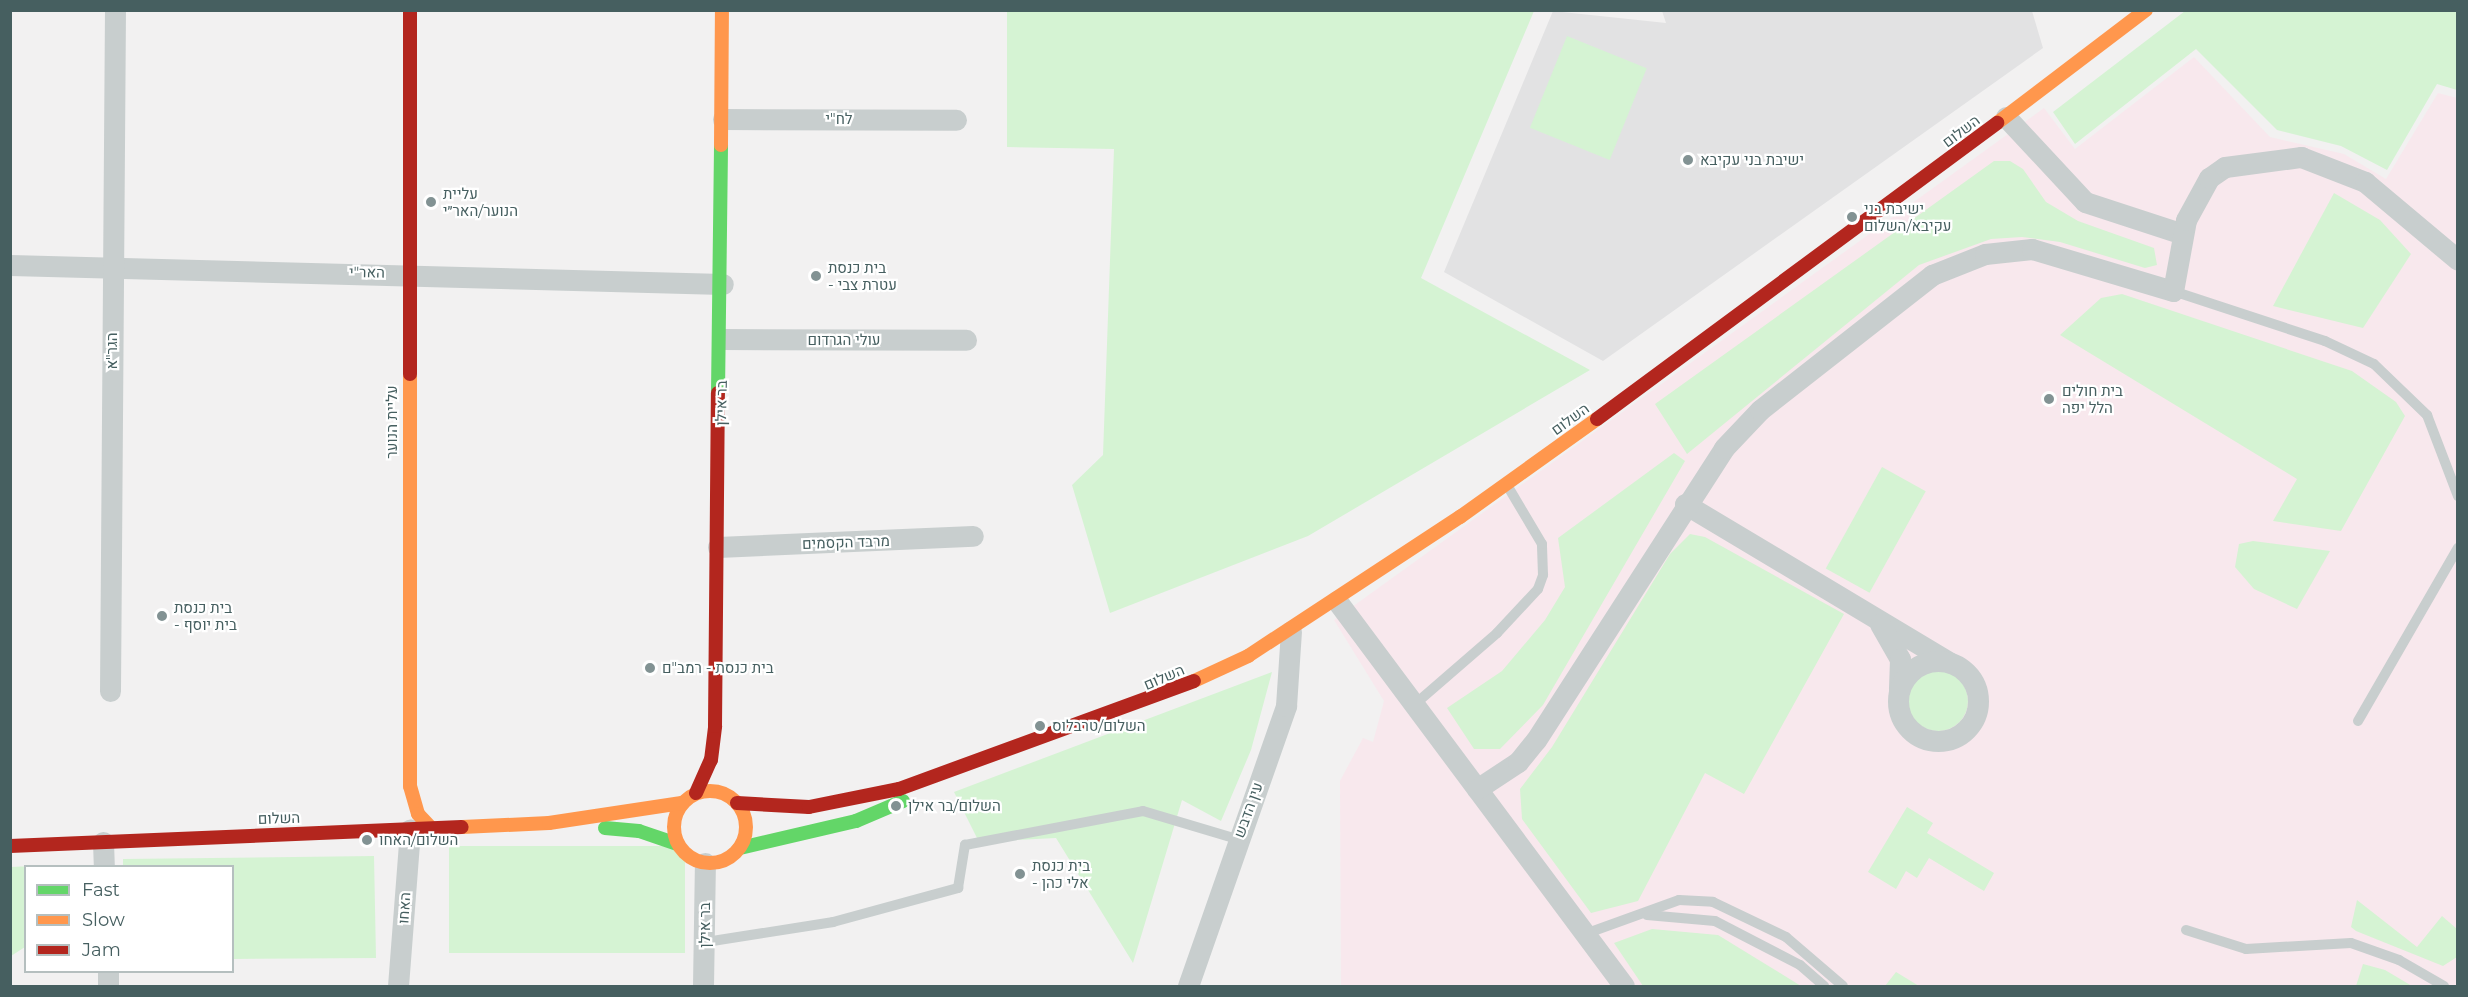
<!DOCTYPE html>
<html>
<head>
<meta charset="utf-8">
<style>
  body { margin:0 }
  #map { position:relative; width:2468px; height:997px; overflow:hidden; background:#f2f1f1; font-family:Montserrat,Heebo,sans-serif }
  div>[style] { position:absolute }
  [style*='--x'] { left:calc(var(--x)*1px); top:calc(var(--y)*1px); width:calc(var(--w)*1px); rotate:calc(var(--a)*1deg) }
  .education>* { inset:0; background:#e2e2e3 }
  .medical>* { inset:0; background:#f8e8ed }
  .green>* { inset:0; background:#d5f3d3; transform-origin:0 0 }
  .round { border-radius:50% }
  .lane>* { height:10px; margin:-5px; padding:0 5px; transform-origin:5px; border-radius:5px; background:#c8cece }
  .street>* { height:21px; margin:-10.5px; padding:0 10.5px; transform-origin:10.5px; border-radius:10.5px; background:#c8cece }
  .street>.ring { margin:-10.5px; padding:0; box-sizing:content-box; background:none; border:21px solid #c8cece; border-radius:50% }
  .fast>* { height:14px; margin:-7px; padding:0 7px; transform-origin:7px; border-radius:7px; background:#63d668 }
  .slow>* { height:14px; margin:-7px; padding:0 7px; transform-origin:7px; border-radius:7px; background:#ff974d }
  .slow>.ring { margin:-7px; padding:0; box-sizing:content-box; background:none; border:14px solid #ff974d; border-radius:50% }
  .jam>* { height:14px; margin:-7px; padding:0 7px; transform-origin:7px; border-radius:7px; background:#b3261e }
  .dots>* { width:16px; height:16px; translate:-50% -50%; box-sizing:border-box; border:3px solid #fff; border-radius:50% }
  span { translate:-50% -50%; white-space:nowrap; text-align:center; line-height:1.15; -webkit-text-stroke:4.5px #fff; paint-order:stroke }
  .street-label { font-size:15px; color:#465f60 }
  .poi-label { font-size:15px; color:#465f60 }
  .left { translate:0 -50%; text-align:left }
  .frame { position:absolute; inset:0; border:12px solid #465f60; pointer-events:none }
  .legend { position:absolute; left:24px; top:865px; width:210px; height:108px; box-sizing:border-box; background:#fff; border:2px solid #b5bfbf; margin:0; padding:8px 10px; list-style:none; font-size:18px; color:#465f60 }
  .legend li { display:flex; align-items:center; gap:12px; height:30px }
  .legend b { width:30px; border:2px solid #b5bfbf }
</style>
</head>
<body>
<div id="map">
  <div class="education">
    <div style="clip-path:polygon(1553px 11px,1666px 23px,1662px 11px,2032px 11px,2043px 48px,1603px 361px,1444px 272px)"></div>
  </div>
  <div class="medical">
    <div style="clip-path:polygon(2194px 57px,2270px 137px,2344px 154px,2386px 179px,2438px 93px,2457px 98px,2457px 986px,1341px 986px,1340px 781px,1363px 738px,1373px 742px,1384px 701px,1334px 620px,2044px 108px,2075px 149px)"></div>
  </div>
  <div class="green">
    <div style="clip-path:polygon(1007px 11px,1534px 11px,1421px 278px,1590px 370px,1308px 536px,1110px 613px,1072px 485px,1103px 455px,1114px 149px,1007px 147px)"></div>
    <div style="clip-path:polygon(2185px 11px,2457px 11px,2457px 90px,2437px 84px,2387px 170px,2341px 146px,2277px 130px,2196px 49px,2075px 144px,2053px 112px)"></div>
    <div style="left:1567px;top:36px;width:86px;height:99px;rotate:22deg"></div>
    <div style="clip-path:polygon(1994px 161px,2010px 161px,2023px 169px,2046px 202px,2078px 221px,2154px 248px,2157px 265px,2145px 268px,2060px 242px,2022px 237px,1991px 239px,1919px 265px,1687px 454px,1655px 404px)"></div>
    <div style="clip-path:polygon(2334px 193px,2380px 220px,2411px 254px,2363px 328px,2273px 306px)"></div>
    <div style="clip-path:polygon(2122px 294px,2352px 371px,2396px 402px,2405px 416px,2341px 531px,2273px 521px,2297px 479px,2060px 335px,2101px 298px)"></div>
    <div style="clip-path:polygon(1674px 453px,1685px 461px,1543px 705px,1500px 749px,1474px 749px,1447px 708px,1502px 671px,1545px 620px,1565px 587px,1558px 538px)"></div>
    <div style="left:1882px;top:467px;width:50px;height:116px;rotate:29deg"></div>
    <div style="clip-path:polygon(1690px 534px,1705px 537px,1844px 614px,1744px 794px,1705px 773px,1638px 901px,1591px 913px,1522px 819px,1520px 789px,1552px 747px,1670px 554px)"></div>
    <div style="clip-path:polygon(2253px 541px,2330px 551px,2297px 609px,2254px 589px,2235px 567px,2239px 544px)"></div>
    <div class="round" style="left:1908px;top:671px;width:60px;height:60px"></div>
    <div style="clip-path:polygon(1272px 672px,1251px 750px,1221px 821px,1182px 800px,1133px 963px,1056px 838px,979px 842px,954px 792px)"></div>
    <div style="clip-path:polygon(1907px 807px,1933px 823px,1927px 833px,1994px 873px,1984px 891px,1929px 858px,1917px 878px,1906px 871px,1896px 889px,1868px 872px)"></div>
    <div style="left:449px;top:846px;width:236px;height:107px"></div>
    <div style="clip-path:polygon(374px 856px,376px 958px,233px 959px,232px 866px,123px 866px,123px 859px)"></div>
    <div style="clip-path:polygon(52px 865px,26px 866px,25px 947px,11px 956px,11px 867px)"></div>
    <div style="clip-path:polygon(2357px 900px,2417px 947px,2442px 916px,2457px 929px,2457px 957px,2443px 966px,2356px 931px,2351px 927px)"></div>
    <div style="clip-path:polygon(1652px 929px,1718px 935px,1801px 986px,1643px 986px,1614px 943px)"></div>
    <div style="clip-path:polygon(2363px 964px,2385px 970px,2412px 986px,2356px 986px)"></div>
    <div style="clip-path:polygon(1896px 972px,1919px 986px,1885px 986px)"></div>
  </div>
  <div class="lane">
    <div style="--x:2173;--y:291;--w:160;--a:18.2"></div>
    <div style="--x:2325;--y:341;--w:54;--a:25.1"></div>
    <div style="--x:2374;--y:364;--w:74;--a:43.9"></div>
    <div style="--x:2427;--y:415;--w:87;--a:69.1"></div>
    <div style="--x:1414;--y:705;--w:110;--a:-40.9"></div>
    <div style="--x:1497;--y:633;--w:60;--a:-47"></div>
    <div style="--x:1538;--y:589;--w:15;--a:-70"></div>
    <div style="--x:1543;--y:575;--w:31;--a:-92"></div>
    <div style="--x:1542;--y:544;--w:69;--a:-120.7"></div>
    <div style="--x:2358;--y:721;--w:200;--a:-60"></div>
    <div style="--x:1647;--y:915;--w:68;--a:5"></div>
    <div style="--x:1715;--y:921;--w:96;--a:27.4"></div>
    <div style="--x:1800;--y:965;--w:32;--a:41"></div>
    <div style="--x:2186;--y:930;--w:63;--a:17.6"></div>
    <div style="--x:2246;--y:949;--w:105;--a:-3.3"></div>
    <div style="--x:2351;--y:943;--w:51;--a:19.5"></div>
    <div style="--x:2399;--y:960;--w:52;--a:30"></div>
    <div style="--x:1585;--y:934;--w:100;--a:-19.9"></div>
    <div style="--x:1679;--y:900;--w:34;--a:3"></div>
    <div style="--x:1713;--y:902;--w:81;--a:25.6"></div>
    <div style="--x:1786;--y:937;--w:75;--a:40.7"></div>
    <div style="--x:706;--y:942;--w:129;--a:-8.9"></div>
    <div style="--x:833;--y:922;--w:130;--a:-15.2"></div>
    <div style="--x:958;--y:888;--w:44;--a:-80.8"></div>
    <div style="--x:965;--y:845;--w:181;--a:-10.8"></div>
    <div style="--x:1143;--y:811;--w:98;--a:16.6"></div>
  </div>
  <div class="street">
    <div style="--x:2006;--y:117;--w:116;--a:47.1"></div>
    <div style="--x:2085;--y:202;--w:103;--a:18.1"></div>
    <div style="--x:723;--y:119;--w:233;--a:0.2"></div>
    <div style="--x:10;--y:265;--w:713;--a:1.53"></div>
    <div style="--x:722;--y:339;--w:244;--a:0.2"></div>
    <div style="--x:1685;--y:504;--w:308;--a:30.9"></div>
    <div style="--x:718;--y:547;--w:255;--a:-2.5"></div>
    <div style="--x:1337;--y:601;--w:480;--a:53.3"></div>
    <div style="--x:1880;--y:624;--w:40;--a:60.3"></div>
    <div style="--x:1900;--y:659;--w:30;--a:92"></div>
    <div class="ring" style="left:1898px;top:661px;width:59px;height:59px"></div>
    <div style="--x:110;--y:691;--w:681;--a:-89.58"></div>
    <div style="--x:1477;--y:789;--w:49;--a:-33.4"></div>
    <div style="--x:1518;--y:762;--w:28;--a:-51"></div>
    <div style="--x:1536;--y:740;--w:347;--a:-57.2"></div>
    <div style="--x:1724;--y:448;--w:52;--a:-46.5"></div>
    <div style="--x:1760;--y:410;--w:219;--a:-38.1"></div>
    <div style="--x:1932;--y:275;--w:57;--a:-21.6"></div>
    <div style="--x:1985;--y:254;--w:47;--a:-6.1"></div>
    <div style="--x:2032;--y:249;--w:147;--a:16.6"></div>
    <div style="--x:2173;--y:291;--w:72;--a:-79.6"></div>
    <div style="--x:2186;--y:220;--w:48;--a:-61.3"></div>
    <div style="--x:2209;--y:178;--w:19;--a:-35"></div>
    <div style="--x:2225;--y:167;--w:77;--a:-7.5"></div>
    <div style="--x:2301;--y:157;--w:69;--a:21.3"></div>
    <div style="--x:2365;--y:182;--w:121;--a:40"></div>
    <div style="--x:103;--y:842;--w:24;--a:88"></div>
    <div style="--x:108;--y:972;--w:14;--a:90"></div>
    <div style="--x:398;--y:986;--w:157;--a:-85.6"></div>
    <div style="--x:703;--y:986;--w:123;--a:-89.1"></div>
    <div style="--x:1188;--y:986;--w:297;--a:-70.7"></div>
    <div style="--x:1286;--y:706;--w:75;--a:-86.2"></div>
  </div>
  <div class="fast">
    <div style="--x:718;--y:393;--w:248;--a:-89.3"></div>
    <div style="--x:605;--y:828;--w:34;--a:5"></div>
    <div style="--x:639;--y:831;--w:40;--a:18.9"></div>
    <div style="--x:740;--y:848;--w:119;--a:-13.1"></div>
    <div style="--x:856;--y:821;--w:51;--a:-23.1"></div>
  </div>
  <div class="slow">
    <div style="--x:1997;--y:123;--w:187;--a:-37.2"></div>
    <div style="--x:721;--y:145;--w:135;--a:-89.6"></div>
    <div style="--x:410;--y:374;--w:412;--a:90"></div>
    <div style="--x:410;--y:786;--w:29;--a:74"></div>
    <div style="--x:418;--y:814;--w:19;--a:47"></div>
    <div style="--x:1194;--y:681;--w:60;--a:-24.8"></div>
    <div style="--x:1248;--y:656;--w:254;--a:-33.3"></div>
    <div style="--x:1460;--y:517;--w:168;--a:-35.6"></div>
    <div class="ring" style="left:674px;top:791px;width:58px;height:58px"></div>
    <div style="--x:462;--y:827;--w:87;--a:-2.6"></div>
    <div style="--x:549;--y:823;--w:134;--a:-8.6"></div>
  </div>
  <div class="jam">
    <div style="--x:410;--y:10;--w:364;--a:90"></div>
    <div style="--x:1597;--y:419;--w:498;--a:-36.5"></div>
    <div style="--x:696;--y:793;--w:36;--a:-66"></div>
    <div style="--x:711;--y:760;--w:34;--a:-83"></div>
    <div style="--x:715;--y:726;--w:333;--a:-89.5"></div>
    <div style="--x:737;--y:803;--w:72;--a:3.2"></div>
    <div style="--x:809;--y:807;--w:92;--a:-11.3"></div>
    <div style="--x:899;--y:789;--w:314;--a:-20.1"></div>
    <div style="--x:10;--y:846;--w:452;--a:-2.4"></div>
  </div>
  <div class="dots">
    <div style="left:1688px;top:160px;background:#829293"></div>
    <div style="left:431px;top:202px;background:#829293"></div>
    <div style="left:1852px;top:217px;background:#829293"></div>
    <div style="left:816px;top:276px;background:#829293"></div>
    <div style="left:2049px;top:399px;background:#829293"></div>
    <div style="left:162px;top:616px;background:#829293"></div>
    <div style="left:650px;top:668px;background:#829293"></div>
    <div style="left:1040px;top:726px;background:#829293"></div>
    <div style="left:896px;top:806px;background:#829293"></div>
    <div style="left:367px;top:840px;background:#829293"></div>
    <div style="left:1020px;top:874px;background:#829293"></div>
  </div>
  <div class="street-label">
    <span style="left:839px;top:119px">לח"י</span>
    <span style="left:1961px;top:131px;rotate:-37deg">השלום</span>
    <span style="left:367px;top:272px;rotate:1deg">האר"י</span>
    <span style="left:844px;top:340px">עולי הגרדום</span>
    <span style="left:112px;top:351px;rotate:-90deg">הגר"א</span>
    <span style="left:721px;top:403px;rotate:-89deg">בר אילן</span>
    <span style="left:1570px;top:419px;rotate:-36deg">השלום</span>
    <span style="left:392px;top:422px;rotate:-90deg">עליית הנוער</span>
    <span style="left:846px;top:542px;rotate:-2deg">מרבד הקסמים</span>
    <span style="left:1164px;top:677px;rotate:-23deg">השלום</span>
    <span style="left:1248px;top:810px;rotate:-70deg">עין הדבש</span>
    <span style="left:279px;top:818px;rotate:-2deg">השלום</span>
    <span style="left:404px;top:908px;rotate:-86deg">האחו</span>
    <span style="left:705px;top:925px;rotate:-90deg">בר אילן</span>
  </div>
  <div class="poi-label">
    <span class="left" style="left:1700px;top:160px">ישיבת בני עקיבא</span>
    <span class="left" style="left:443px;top:202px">עליית<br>הנוער/האר״י</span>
    <span class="left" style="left:1864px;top:217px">ישיבת בני<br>עקיבא/השלום</span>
    <span class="left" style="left:828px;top:276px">בית כנסת<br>- עטרת צבי</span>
    <span class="left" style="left:2062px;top:399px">בית חולים<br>הלל יפה</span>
    <span class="left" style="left:174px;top:616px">בית כנסת<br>- בית יוסף</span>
    <span class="left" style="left:662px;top:668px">בית כנסת - רמב"ם</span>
    <span class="left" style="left:1052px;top:726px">השלום/טרבלוס</span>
    <span class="left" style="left:908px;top:806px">השלום/בר אילן</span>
    <span class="left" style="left:379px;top:840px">השלום/האחו</span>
    <span class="left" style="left:1032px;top:874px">בית כנסת<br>- אלי כהן</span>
  </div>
  <div class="frame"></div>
  <ul class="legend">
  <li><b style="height:8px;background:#63d668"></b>Fast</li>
  <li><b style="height:8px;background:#ff974d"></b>Slow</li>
  <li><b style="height:8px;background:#b3261e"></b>Jam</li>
  </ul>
</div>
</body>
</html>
